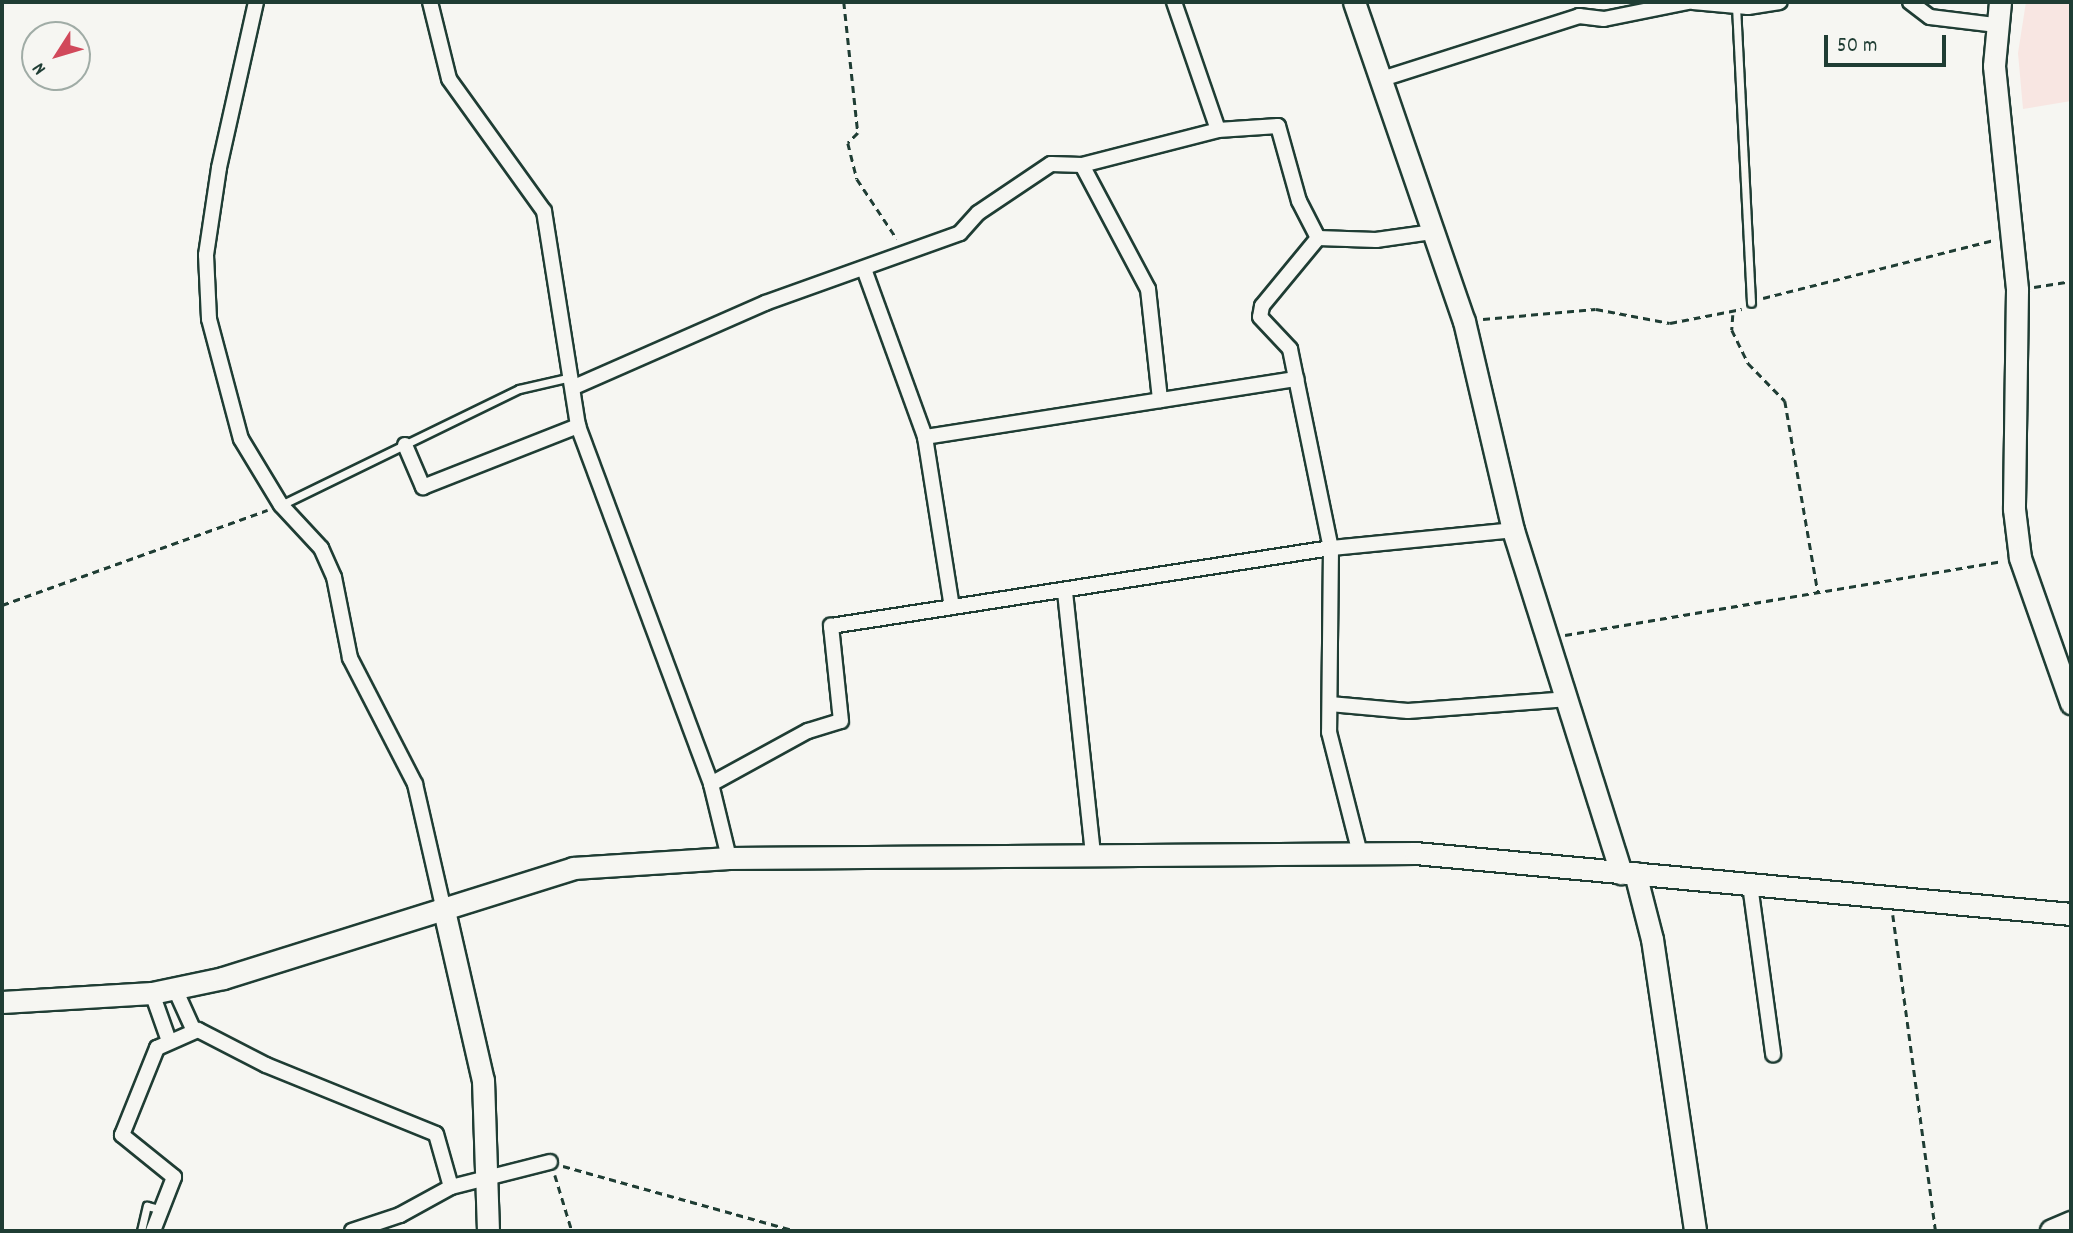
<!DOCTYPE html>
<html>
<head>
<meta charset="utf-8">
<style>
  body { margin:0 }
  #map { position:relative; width:2073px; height:1233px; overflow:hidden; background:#f6f6f2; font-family:Dekko,sans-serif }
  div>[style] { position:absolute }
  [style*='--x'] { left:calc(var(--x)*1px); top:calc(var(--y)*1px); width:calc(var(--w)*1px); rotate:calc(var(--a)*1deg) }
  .built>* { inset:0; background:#f8e6e2 }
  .path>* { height:2.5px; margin-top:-1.25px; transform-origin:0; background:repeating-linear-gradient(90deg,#1f3d34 0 7px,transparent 0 12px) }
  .roads { filter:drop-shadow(2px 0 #1f3d34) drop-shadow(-2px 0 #1f3d34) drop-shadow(0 2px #1f3d34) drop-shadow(0 -2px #1f3d34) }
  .lane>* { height:7px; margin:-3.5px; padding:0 3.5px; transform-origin:3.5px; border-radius:3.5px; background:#f6f6f2 }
  .street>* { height:14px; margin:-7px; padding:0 7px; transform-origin:7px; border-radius:7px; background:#f6f6f2 }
  .secondary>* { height:21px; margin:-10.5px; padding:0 10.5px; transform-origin:10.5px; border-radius:10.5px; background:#f6f6f2 }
  .primary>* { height:23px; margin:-11.5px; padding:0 11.5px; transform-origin:11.5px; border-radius:11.5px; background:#f6f6f2 }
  span { translate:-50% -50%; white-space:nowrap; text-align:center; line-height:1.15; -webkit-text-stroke:6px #f6f6f2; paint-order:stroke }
  .frame { position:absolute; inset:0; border:4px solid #1f3d34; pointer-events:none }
  .north { position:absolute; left:21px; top:21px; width:70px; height:70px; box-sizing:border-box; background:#f6f6f2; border:2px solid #a0aca6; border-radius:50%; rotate:233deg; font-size:19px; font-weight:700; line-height:28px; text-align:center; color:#1f3d34 }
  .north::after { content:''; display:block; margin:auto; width:24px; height:32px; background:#d1495b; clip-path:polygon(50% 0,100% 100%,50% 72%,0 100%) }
  .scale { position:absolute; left:1824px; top:35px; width:122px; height:32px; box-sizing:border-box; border:4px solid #1f3d34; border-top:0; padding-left:9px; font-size:21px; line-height:24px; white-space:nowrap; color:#1f3d34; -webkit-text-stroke:5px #f6f6f2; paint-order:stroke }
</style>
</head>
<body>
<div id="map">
  <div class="built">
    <div style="clip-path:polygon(2026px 2px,2071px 2px,2071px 101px,2023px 109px,2018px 53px)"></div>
  </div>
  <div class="path">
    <div style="--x:844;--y:2;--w:132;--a:83.9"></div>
    <div style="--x:858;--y:133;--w:14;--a:135"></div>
    <div style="--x:848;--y:143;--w:37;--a:76"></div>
    <div style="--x:857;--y:179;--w:72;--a:56.3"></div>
    <div style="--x:2034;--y:287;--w:37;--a:-9"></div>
    <div style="--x:1763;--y:298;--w:238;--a:-14.1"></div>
    <div style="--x:1733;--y:315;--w:15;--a:94"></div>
    <div style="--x:1732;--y:330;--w:37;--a:64"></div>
    <div style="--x:1748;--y:363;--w:53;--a:45.8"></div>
    <div style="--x:1785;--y:401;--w:194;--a:80.2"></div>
    <div style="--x:1483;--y:319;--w:113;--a:-5.1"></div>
    <div style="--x:1596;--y:309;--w:75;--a:10.7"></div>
    <div style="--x:1670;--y:323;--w:73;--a:-11"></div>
    <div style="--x:2;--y:605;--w:282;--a:-19.7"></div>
    <div style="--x:1565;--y:635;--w:444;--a:-9.6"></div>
    <div style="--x:1893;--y:915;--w:319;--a:82.3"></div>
    <div style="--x:563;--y:1166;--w:242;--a:15.6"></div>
    <div style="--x:555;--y:1175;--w:59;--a:73.1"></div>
  </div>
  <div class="roads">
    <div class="lane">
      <div style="--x:1736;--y:6;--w:297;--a:87.1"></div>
      <div style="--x:281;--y:505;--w:265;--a:-26"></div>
      <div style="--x:519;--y:389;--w:53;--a:-13"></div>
      <div style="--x:141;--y:1231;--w:26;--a:-77"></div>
      <div style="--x:147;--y:1206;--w:12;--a:14"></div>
    </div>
    <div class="street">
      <div style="--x:256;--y:2;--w:170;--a:102.6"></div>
      <div style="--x:219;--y:168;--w:88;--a:98.5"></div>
      <div style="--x:206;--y:255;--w:64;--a:87.3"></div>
      <div style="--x:209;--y:319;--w:124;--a:75.1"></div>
      <div style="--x:241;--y:439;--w:77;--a:58.8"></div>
      <div style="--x:281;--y:505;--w:59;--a:47.1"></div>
      <div style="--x:321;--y:548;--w:32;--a:66"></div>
      <div style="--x:334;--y:577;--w:83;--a:78.8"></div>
      <div style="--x:350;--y:658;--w:142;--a:62.7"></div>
      <div style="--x:415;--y:784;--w:125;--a:77.1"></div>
      <div style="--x:430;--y:2;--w:79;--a:76.1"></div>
      <div style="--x:449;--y:79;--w:163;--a:54.3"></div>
      <div style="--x:544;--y:211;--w:218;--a:81"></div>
      <div style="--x:578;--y:426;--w:382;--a:69.6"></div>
      <div style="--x:711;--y:784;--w:76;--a:76.3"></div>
      <div style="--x:1174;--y:2;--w:135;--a:71"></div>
      <div style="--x:1693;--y:2;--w:55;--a:5.2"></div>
      <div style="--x:1748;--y:7;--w:32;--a:-9"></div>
      <div style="--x:1910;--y:2;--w:25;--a:37"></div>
      <div style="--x:1930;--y:17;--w:65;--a:7"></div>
      <div style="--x:1382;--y:79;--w:207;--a:-17.7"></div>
      <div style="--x:1579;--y:16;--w:25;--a:7"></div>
      <div style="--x:1604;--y:19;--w:86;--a:-11.4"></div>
      <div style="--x:1082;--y:165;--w:140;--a:62"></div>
      <div style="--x:1148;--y:289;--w:112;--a:83.8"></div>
      <div style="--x:1318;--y:238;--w:88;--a:129.5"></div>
      <div style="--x:1262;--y:306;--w:11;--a:100"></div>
      <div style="--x:1260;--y:317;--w:44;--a:46.8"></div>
      <div style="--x:1290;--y:349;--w:203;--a:78.4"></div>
      <div style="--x:1331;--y:548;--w:184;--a:90.6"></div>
      <div style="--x:1329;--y:732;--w:126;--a:75.7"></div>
      <div style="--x:864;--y:269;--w:179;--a:70"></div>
      <div style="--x:925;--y:437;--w:172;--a:81"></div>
      <div style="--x:574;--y:387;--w:209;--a:-23.7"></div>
      <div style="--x:765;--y:303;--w:207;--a:-19.7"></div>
      <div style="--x:960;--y:233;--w:27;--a:-48"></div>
      <div style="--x:978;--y:213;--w:88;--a:-33.9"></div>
      <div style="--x:1051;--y:164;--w:31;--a:2"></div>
      <div style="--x:1082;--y:165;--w:140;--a:-14.4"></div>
      <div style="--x:1218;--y:130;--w:60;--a:-3.8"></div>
      <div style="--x:1278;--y:126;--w:78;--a:74.4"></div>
      <div style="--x:1299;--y:201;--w:42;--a:62.8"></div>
      <div style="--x:1318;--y:238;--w:58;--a:2"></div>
      <div style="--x:1376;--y:240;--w:58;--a:-8"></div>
      <div style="--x:925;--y:437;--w:376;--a:-8.9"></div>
      <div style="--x:405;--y:445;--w:46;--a:66.8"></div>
      <div style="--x:423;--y:487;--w:167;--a:-21.5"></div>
      <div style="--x:1065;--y:592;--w:265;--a:83.9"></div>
      <div style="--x:1330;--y:704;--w:78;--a:5.1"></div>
      <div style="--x:1408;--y:711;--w:158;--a:-4.3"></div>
      <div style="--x:711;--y:784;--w:111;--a:-28.7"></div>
      <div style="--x:808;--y:731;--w:34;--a:-17"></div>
      <div style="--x:841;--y:721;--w:96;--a:-96"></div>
      <div style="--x:831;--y:626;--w:506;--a:-8.87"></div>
      <div style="--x:1331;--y:548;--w:183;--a:-5.6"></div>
      <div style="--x:1750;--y:885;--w:171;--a:82.2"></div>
      <div style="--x:175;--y:989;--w:46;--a:65.7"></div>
      <div style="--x:152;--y:993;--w:51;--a:70.5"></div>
      <div style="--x:153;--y:1231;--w:58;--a:-68.7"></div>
      <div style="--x:174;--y:1177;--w:67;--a:-141.1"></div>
      <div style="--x:122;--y:1135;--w:94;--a:-68.1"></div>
      <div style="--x:157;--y:1048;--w:45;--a:-23.7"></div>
      <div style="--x:198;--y:1030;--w:76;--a:27.2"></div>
      <div style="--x:266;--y:1065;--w:183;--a:22.1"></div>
      <div style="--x:436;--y:1134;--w:55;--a:74.2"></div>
      <div style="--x:352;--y:1231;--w:51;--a:-18.4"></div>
      <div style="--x:400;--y:1215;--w:58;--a:-28.8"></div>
      <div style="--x:451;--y:1187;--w:102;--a:-14.2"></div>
    </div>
    <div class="secondary">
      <div style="--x:1354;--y:2;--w:337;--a:71"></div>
      <div style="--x:1464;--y:321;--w:215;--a:76.8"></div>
      <div style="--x:1513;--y:530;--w:360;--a:72.5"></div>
      <div style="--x:2000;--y:2;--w:64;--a:95.4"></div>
      <div style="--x:1994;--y:66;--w:225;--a:84.1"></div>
      <div style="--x:2017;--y:290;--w:219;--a:90.8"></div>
      <div style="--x:2014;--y:509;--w:49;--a:83"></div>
      <div style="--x:2020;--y:558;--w:154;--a:70.6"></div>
      <div style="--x:1635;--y:873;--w:68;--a:75.6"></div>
      <div style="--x:1652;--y:939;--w:295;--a:81.6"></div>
      <div style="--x:443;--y:906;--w:179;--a:77.1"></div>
      <div style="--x:483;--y:1080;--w:151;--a:88.1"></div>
      <div style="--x:2;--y:1002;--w:150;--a:-3.4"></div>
      <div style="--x:152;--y:993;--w:73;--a:-11.9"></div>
      <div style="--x:223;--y:978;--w:367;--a:-17.4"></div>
      <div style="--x:573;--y:868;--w:156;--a:-3.7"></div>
      <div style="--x:729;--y:858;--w:686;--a:-0.42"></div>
      <div style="--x:1415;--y:853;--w:659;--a:5.31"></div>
    </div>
    <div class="primary">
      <div style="--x:2052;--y:1231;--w:21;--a:-23"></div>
    </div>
  </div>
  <div class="frame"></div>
  <div class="north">N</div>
  <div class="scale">50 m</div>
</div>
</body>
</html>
